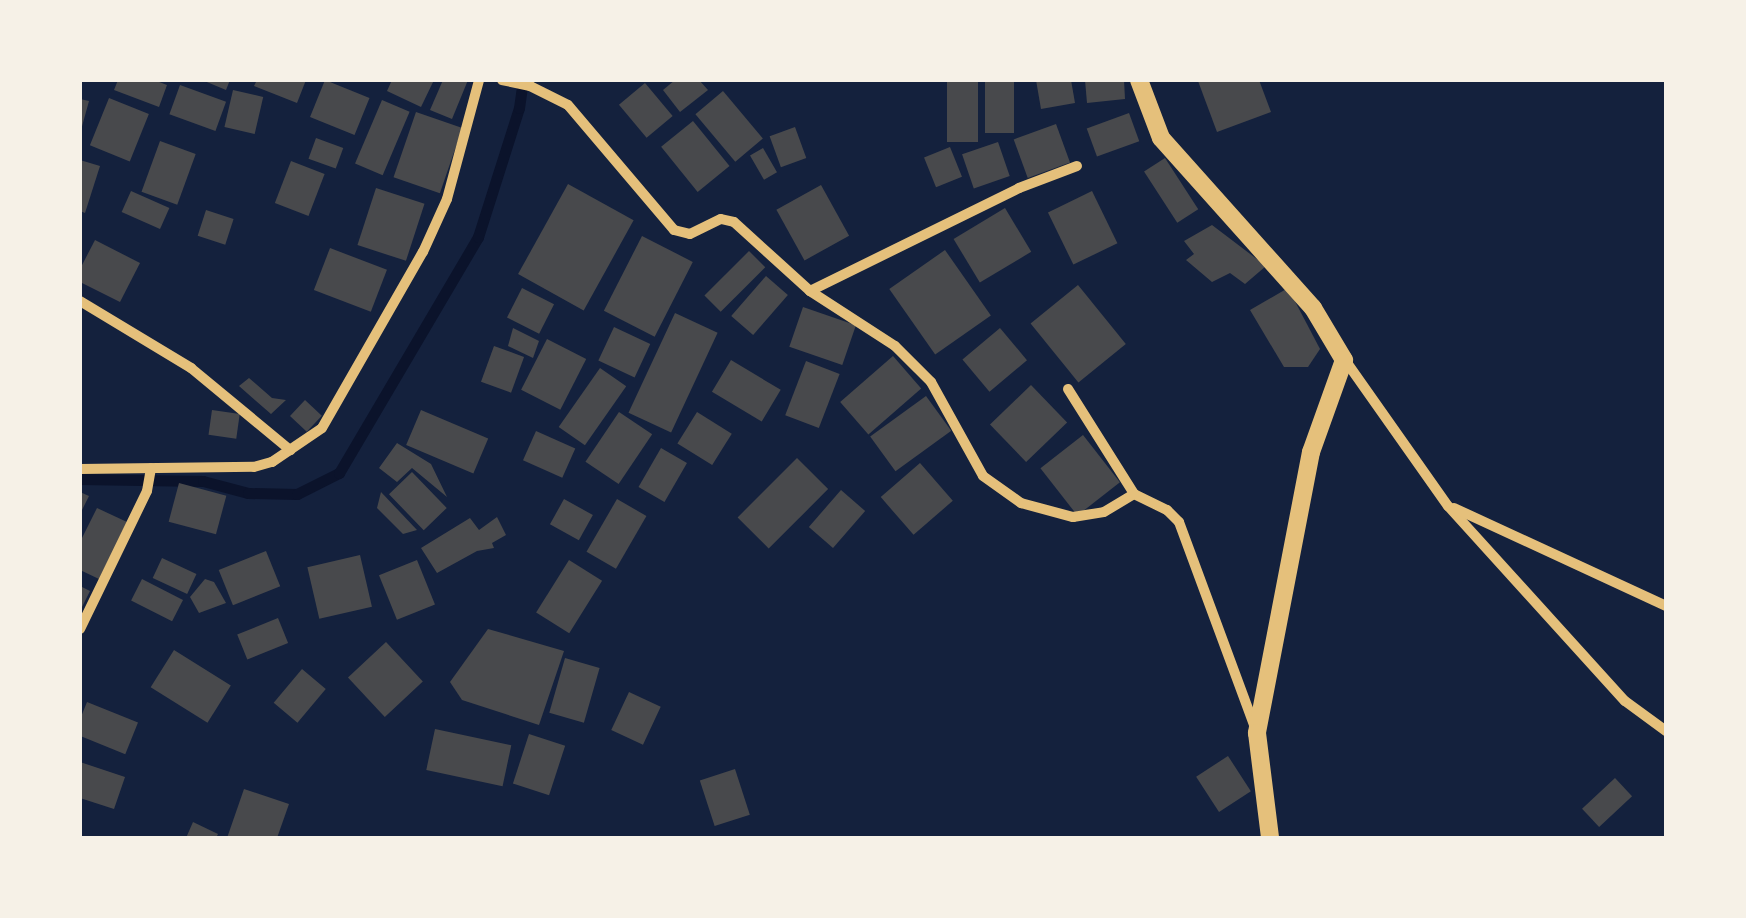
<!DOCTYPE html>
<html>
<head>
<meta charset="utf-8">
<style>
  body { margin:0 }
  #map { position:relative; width:1746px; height:918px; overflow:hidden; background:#14213d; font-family:Roboto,sans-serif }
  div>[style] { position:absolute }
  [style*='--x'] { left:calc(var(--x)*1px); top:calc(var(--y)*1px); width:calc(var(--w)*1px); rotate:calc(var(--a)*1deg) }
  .stream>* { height:11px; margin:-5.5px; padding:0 5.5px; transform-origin:5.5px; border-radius:5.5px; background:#0b132b }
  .building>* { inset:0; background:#48494c; transform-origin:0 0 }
  .minor>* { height:10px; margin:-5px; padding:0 5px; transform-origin:5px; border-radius:5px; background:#e5c07b }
  .tertiary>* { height:18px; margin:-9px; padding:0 9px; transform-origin:9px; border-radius:9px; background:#e5c07b }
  span { translate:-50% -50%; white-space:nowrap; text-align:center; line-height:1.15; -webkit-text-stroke:8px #f6f1e7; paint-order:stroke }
  .frame { position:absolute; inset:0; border:82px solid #f6f1e7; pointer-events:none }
</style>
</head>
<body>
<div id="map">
  <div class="stream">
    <div style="--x:80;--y:479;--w:123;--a:0.9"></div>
    <div style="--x:203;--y:481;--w:47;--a:14.9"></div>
    <div style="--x:248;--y:493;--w:49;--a:1.2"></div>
    <div style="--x:297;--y:494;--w:47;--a:-26.6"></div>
    <div style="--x:339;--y:473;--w:274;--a:-59.5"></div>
    <div style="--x:478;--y:237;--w:135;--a:-72.4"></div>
    <div style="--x:519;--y:108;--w:28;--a:-82"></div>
  </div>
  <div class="building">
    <div style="clip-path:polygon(118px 80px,154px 80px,167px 85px,159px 107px,114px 90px)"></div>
    <div style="clip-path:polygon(202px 80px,230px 80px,226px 90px)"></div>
    <div style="clip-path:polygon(257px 80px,306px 80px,297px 103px,254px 86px)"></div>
    <div style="left:325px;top:80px;width:48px;height:40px;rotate:22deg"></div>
    <div style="clip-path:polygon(392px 80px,434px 80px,421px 107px,387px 91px)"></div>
    <div style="clip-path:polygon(443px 80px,468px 80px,452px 119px,430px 110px)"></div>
    <div style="clip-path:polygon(675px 80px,699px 80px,708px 90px,680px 112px,663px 90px)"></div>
    <div style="left:947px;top:80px;width:31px;height:62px"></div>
    <div style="left:985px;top:80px;width:29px;height:53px"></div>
    <div style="clip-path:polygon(1036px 80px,1071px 80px,1075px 103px,1041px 109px)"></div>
    <div style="clip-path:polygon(1085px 80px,1124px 80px,1125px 99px,1087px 103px)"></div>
    <div style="clip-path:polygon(1259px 80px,1271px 112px,1217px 132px,1198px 81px)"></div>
    <div style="left:645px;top:83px;width:43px;height:34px;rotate:50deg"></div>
    <div style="left:180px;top:85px;width:49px;height:31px;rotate:20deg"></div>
    <div style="left:233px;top:90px;width:31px;height:38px;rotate:13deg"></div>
    <div style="left:723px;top:91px;width:62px;height:36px;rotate:50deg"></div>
    <div style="left:109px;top:98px;width:43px;height:51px;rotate:22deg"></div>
    <div style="clip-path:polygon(80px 99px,89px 101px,81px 130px,80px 129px)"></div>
    <div style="left:382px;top:100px;width:30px;height:69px;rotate:23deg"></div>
    <div style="left:416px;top:112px;width:49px;height:69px;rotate:19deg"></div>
    <div style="left:1129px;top:113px;width:30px;height:45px;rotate:70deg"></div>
    <div style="left:693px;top:121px;width:58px;height:41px;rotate:51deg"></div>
    <div style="left:1056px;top:124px;width:41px;height:45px;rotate:70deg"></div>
    <div style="left:795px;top:127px;width:33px;height:27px;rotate:70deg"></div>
    <div style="left:316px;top:138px;width:29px;height:22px;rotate:20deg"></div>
    <div style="left:160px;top:141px;width:38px;height:54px;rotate:20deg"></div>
    <div style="left:998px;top:142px;width:36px;height:38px;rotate:71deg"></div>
    <div style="left:950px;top:147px;width:32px;height:28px;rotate:68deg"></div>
    <div style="left:763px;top:148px;width:28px;height:15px;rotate:60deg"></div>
    <div style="left:1165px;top:158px;width:61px;height:25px;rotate:57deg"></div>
    <div style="clip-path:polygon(80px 160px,100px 166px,85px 213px,80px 211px)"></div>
    <div style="left:291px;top:161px;width:36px;height:45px;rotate:21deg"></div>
    <div style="left:568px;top:184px;width:75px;height:103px;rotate:29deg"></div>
    <div style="left:821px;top:185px;width:58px;height:51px;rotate:61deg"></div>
    <div style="left:376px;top:188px;width:51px;height:60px;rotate:18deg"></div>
    <div style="left:131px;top:191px;width:42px;height:23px;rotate:24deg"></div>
    <div style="left:1092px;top:191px;width:58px;height:49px;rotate:64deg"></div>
    <div style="left:1005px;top:208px;width:51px;height:60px;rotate:59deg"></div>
    <div style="left:206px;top:210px;width:29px;height:27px;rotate:18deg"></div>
    <div style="clip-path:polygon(1212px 225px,1266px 266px,1245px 284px,1230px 273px,1212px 282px,1186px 260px,1194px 254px,1184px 241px)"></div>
    <div style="left:642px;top:236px;width:57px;height:84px;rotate:27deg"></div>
    <div style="clip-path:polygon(95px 240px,140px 263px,120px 302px,80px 282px,80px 269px)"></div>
    <div style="left:330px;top:248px;width:61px;height:45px;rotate:21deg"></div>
    <div style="left:945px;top:250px;width:80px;height:68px;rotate:55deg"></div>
    <div style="left:749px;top:251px;width:23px;height:63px;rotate:45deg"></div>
    <div style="left:766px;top:276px;width:29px;height:53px;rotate:41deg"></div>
    <div style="left:1078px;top:285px;width:76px;height:61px;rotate:51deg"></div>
    <div style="left:522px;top:288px;width:36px;height:33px;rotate:27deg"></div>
    <div style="clip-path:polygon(1288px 288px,1320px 349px,1308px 367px,1284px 367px,1250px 310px)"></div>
    <div style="left:803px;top:307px;width:56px;height:42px;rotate:19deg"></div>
    <div style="left:675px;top:313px;width:47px;height:110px;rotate:25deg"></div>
    <div style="left:614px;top:327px;width:40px;height:37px;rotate:25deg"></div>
    <div style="clip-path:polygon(513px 328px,539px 341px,533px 358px,508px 346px)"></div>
    <div style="left:1000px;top:328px;width:42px;height:49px;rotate:50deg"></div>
    <div style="left:547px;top:339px;width:44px;height:57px;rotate:27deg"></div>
    <div style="left:494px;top:346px;width:32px;height:38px;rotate:20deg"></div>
    <div style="left:893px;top:356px;width:43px;height:70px;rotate:49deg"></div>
    <div style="left:731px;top:360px;width:58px;height:37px;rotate:31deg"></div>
    <div style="left:806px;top:361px;width:36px;height:58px;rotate:21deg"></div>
    <div style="left:600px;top:368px;width:32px;height:72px;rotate:35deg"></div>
    <div style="clip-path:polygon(249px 378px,272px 398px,286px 400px,271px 414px,239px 386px)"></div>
    <div style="left:1031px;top:385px;width:52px;height:57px;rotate:46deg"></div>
    <div style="left:926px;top:396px;width:43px;height:69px;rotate:54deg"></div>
    <div style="left:305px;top:400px;width:23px;height:22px;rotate:43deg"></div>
    <div style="left:212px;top:410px;width:28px;height:25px;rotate:8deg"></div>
    <div style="left:421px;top:410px;width:73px;height:38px;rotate:23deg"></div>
    <div style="left:619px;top:412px;width:40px;height:60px;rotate:34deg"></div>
    <div style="left:697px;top:412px;width:41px;height:37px;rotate:32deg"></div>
    <div style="left:536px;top:431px;width:43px;height:32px;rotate:24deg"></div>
    <div style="left:1083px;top:435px;width:60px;height:54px;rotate:52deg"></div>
    <div style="clip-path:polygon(397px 443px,431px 464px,447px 497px,412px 468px,397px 482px,379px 468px)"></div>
    <div style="left:661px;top:448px;width:30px;height:45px;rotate:30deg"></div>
    <div style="left:797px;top:458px;width:44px;height:84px;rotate:45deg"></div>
    <div style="left:920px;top:463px;width:50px;height:52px;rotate:49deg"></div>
    <div style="left:412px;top:472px;width:50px;height:32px;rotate:46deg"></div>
    <div style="left:179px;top:483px;width:49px;height:40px;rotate:15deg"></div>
    <div style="left:841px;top:490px;width:32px;height:49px;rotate:41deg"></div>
    <div style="clip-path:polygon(80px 492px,89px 496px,80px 514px)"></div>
    <div style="clip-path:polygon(381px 492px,417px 530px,403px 534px,377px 508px)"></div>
    <div style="left:564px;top:499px;width:33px;height:29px;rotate:29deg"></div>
    <div style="left:617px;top:499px;width:34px;height:61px;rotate:30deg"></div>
    <div style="clip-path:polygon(97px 508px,127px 522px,99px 579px,80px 570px,80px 542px)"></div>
    <div style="clip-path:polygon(497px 517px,506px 535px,492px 543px,494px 548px,477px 551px,437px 573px,421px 548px,470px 518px,479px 530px)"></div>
    <div style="left:266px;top:551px;width:38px;height:51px;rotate:68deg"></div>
    <div style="left:360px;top:555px;width:53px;height:54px;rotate:77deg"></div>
    <div style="left:162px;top:558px;width:38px;height:22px;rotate:25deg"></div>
    <div style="left:417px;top:560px;width:48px;height:41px;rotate:68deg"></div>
    <div style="left:569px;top:560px;width:39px;height:62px;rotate:32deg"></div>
    <div style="left:142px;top:579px;width:46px;height:24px;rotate:27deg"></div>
    <div style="clip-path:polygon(205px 579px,214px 582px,226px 603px,199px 613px,190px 597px)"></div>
    <div style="clip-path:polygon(80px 586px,90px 591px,80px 611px)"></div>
    <div style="left:278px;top:618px;width:27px;height:44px;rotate:68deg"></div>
    <div style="clip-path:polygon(488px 629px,564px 651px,539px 725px,462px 700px,450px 682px)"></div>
    <div style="left:386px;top:642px;width:54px;height:52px;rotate:47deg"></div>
    <div style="left:174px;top:650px;width:67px;height:44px;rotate:32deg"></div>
    <div style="left:565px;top:658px;width:36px;height:57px;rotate:16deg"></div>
    <div style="left:302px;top:669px;width:31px;height:44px;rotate:40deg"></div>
    <div style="left:629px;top:692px;width:35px;height:42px;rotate:25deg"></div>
    <div style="left:87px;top:702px;width:55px;height:34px;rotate:22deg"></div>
    <div style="left:435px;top:729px;width:78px;height:42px;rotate:12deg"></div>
    <div style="left:529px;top:734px;width:38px;height:52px;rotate:18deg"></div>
    <div style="left:1228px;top:756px;width:42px;height:38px;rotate:57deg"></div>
    <div style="clip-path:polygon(80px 762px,125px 777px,114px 809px,80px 798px)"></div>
    <div style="left:735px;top:769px;width:48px;height:37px;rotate:72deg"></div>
    <div style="left:1615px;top:778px;width:25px;height:45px;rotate:47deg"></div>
    <div style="clip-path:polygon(244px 789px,289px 804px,277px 838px,227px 838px)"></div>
    <div style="clip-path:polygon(193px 822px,218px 834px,216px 838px,186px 838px)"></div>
  </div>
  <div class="minor">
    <div style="--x:502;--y:80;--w:29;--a:12"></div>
    <div style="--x:530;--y:86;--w:42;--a:26.6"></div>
    <div style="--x:568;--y:105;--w:164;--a:49.7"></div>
    <div style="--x:674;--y:230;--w:16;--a:14"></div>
    <div style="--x:690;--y:234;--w:34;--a:-26"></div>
    <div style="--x:721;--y:219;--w:13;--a:13"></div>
    <div style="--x:734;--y:222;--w:103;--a:42.2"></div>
    <div style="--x:810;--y:291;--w:101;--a:32.9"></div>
    <div style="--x:895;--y:346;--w:51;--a:45"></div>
    <div style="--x:931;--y:382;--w:107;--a:61"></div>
    <div style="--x:983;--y:476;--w:47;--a:35.4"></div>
    <div style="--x:1021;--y:503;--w:54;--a:15.1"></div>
    <div style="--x:1073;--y:517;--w:31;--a:-9"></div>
    <div style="--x:1104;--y:512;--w:35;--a:-31"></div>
    <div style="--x:810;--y:291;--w:233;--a:-26.2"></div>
    <div style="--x:1019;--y:188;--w:62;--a:-20.8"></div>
    <div style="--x:80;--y:301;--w:130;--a:31.1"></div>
    <div style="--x:191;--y:368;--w:129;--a:39.6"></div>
    <div style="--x:1345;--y:360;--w:179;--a:54.8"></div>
    <div style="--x:1448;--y:506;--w:263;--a:47.8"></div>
    <div style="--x:1625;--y:701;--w:51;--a:36.2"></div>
    <div style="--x:1068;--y:389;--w:124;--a:57.8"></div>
    <div style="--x:1134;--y:494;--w:37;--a:26"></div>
    <div style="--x:1167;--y:510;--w:17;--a:45"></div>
    <div style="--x:1179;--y:522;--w:219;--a:69.7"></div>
    <div style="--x:80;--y:469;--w:174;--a:-0.7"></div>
    <div style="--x:254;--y:467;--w:19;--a:-16"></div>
    <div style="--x:272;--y:462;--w:60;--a:-34.2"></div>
    <div style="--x:322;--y:428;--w:203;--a:-60.2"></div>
    <div style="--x:423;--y:252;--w:58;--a:-65.6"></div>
    <div style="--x:447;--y:199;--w:123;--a:-74.9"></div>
    <div style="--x:1454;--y:508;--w:234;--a:24.8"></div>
    <div style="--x:80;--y:629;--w:153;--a:-64.1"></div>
    <div style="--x:147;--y:491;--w:23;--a:-80"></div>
  </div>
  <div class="tertiary">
    <div style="--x:1139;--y:80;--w:62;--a:69.2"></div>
    <div style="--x:1161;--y:138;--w:228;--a:48.2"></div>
    <div style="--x:1313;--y:308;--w:61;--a:59.2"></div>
    <div style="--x:1344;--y:360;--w:98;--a:109.7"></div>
    <div style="--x:1311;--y:452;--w:286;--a:100.9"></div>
    <div style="--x:1257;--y:733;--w:106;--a:82.9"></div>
  </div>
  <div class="frame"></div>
</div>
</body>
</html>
